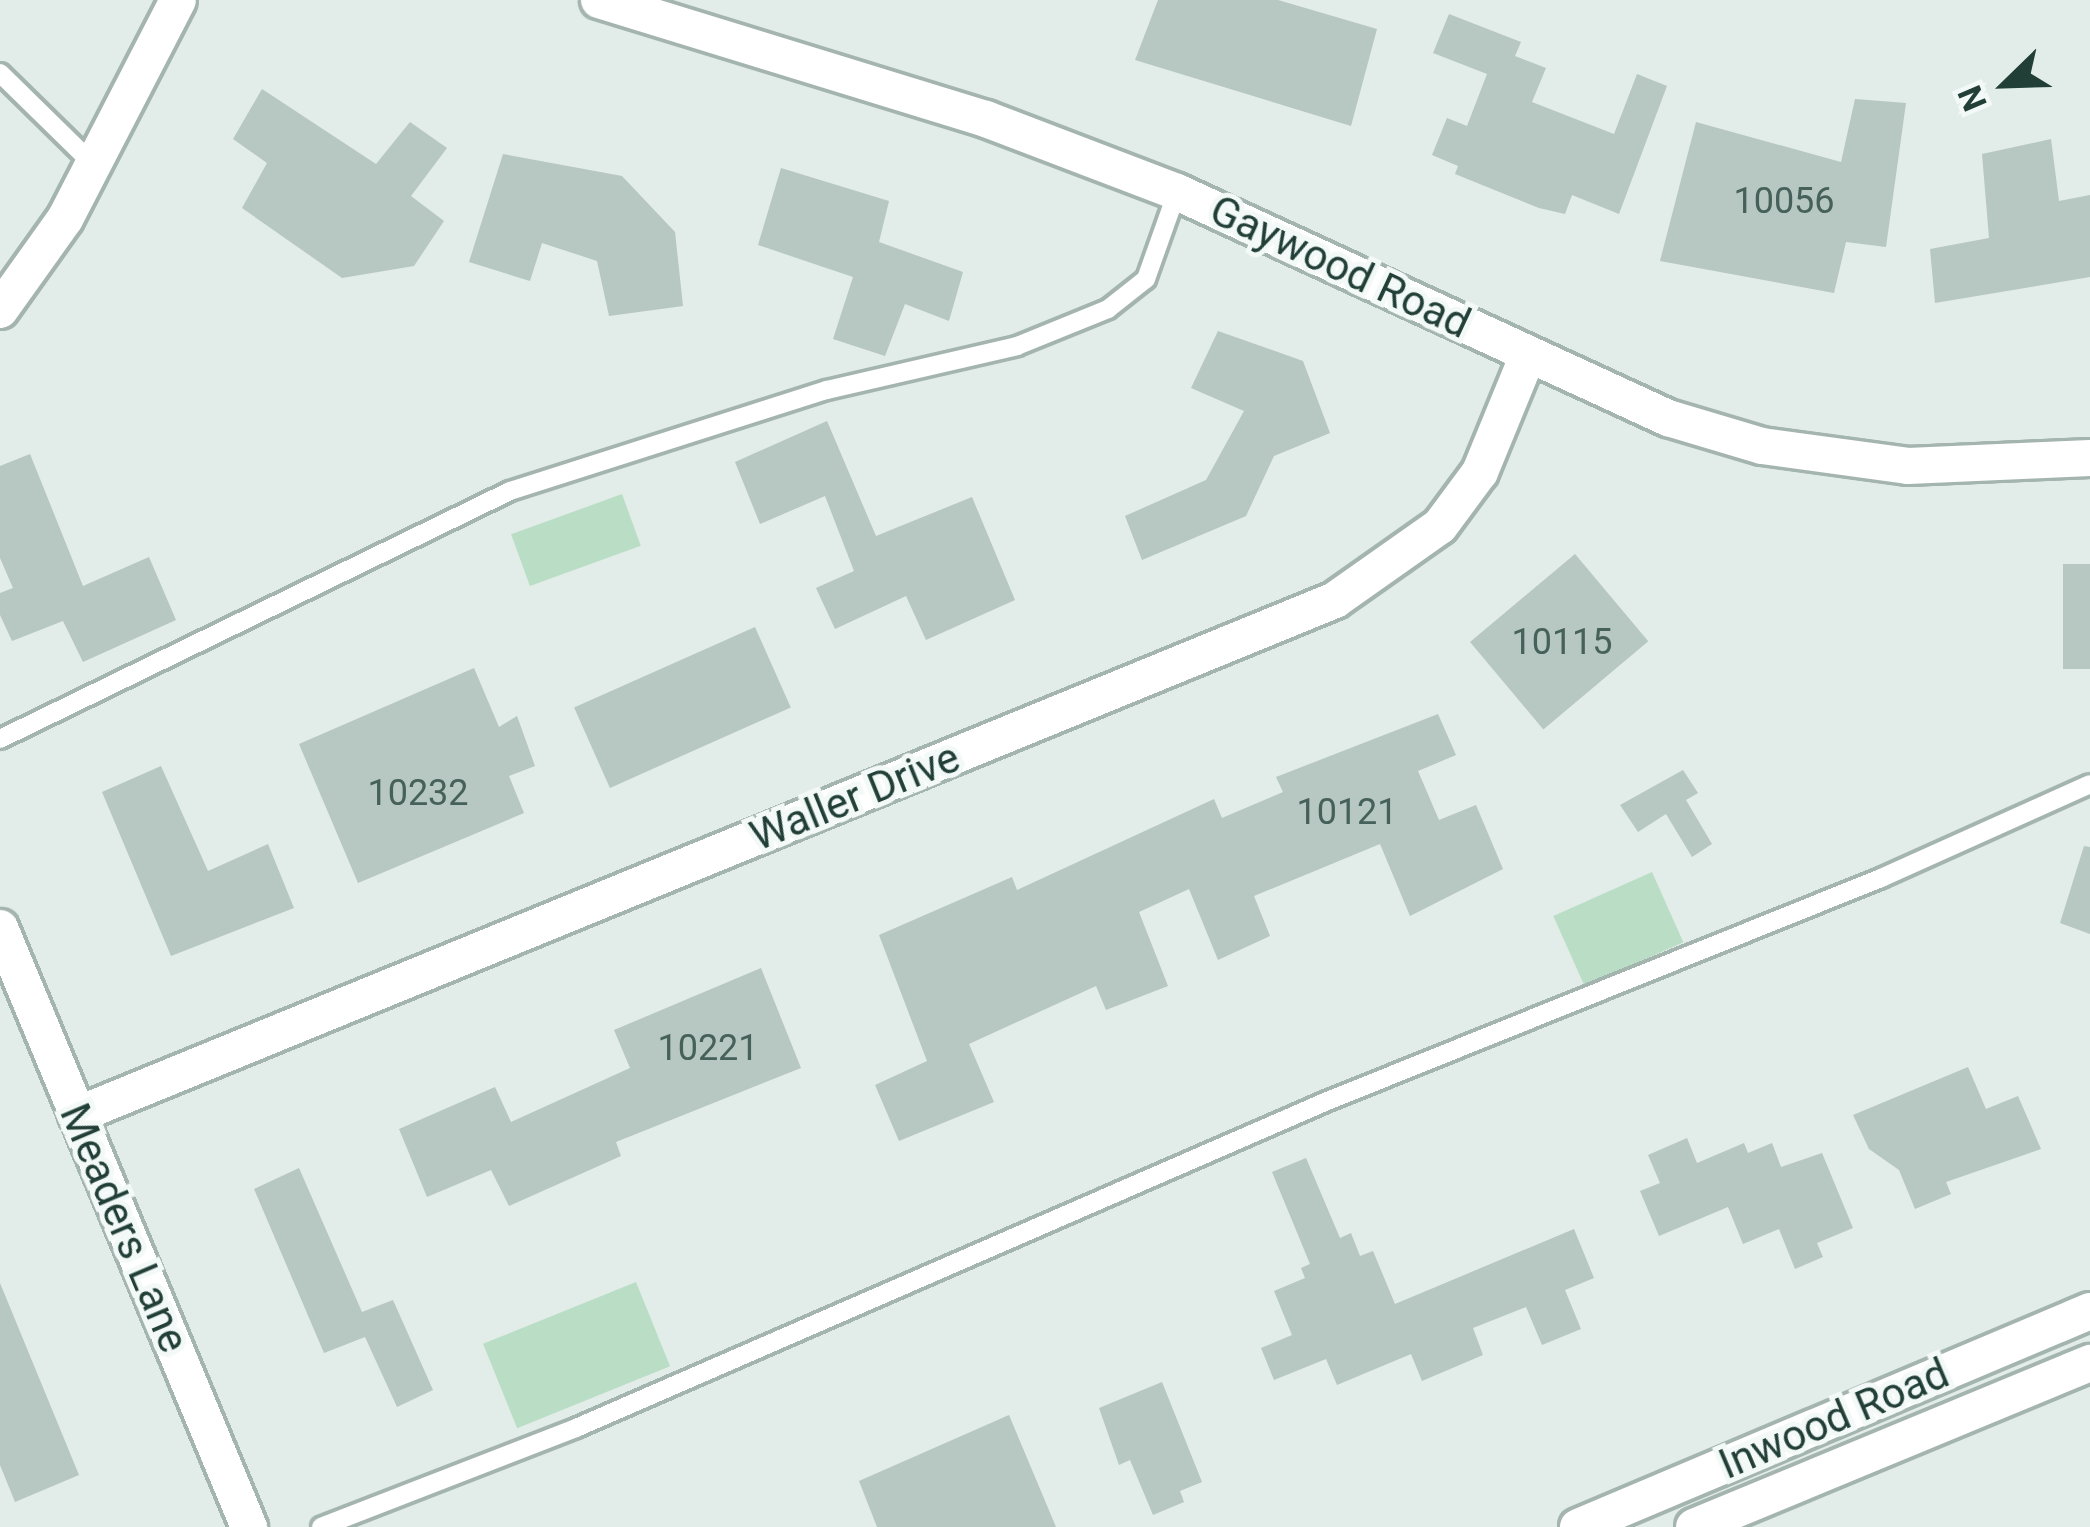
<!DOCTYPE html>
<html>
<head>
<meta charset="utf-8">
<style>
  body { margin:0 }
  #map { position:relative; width:2090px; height:1527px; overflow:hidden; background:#e2ece8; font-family:Roboto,sans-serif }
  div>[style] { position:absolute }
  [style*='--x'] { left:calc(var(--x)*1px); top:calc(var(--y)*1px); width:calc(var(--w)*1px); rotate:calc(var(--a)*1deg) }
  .green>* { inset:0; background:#badec5; transform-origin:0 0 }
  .building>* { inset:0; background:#b7c7c1; transform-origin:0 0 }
  .roads { filter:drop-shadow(3px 0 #a4b4af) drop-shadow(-3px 0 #a4b4af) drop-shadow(0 3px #a4b4af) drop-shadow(0 -3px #a4b4af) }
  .lane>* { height:18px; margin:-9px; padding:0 9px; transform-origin:9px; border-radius:9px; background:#fff }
  .street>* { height:36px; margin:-18px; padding:0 18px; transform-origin:18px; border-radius:18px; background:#fff }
  .secondary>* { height:36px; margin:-18px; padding:0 18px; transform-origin:18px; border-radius:18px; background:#fff }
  span { translate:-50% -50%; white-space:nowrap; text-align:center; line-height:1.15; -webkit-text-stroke:10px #f2f9f6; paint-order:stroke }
  .number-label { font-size:36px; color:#46605a }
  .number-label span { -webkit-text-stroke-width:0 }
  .street-label { font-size:42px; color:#213e37 }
  .north { position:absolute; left:1946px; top:24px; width:120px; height:120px; -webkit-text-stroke:9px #f2f9f6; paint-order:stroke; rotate:247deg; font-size:33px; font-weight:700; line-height:48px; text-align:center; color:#213e37 }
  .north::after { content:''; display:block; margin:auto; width:42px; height:54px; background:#213e37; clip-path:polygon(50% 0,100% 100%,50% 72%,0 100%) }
</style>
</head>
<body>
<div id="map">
  <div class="green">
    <div style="left:622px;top:494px;width:55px;height:118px;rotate:70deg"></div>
    <div style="left:1652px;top:872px;width:77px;height:108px;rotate:66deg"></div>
    <div style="left:636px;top:1282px;width:91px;height:165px;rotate:68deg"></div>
  </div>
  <div class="building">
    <div style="clip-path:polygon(1158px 0,1278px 0,1377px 29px,1351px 126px,1135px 60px)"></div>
    <div style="clip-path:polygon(1449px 14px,1521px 42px,1515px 56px,1546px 68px,1532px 102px,1614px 134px,1637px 74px,1667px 86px,1619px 214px,1572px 195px,1565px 214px,1539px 208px,1455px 174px,1458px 166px,1432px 155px,1447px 118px,1467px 126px,1487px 74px,1433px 53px)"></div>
    <div style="clip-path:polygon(262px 89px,376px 164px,410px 122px,447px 148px,411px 196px,444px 221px,414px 266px,342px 278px,242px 208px,267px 163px,233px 139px)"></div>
    <div style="clip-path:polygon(1855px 99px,1906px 103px,1886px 247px,1846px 242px,1834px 293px,1660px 261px,1696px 122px,1841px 162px)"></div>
    <div style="clip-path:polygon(2051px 139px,2059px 201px,2090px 195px,2090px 277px,1935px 303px,1930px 249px,1989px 238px,1982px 154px)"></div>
    <div style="clip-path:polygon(503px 154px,622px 176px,675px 232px,683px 306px,609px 316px,597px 261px,542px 243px,530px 281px,469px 262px)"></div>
    <div style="clip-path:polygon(781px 168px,889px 201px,879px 242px,963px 272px,949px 321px,905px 304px,885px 356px,833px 339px,853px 277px,758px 245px)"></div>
    <div style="clip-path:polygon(1218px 331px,1303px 361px,1330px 433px,1274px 456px,1246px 516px,1142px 560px,1125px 516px,1206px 480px,1244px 411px,1191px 388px)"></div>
    <div style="clip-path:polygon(827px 421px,876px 536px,972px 497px,1015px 600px,926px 640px,906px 596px,835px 629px,816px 588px,854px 571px,825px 496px,760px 524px,735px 462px)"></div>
    <div style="clip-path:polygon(30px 454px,83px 586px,149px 557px,176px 620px,83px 662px,63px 621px,12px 641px,0 615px,0 593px,13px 588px,0 558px,0 466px)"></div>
    <div style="left:1575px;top:554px;width:114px;height:137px;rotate:50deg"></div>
    <div style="left:2090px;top:564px;width:105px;height:27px;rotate:90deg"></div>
    <div style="left:755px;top:627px;width:88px;height:198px;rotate:66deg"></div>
    <div style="clip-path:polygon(474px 668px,499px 727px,517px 716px,535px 766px,509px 776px,524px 813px,358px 883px,299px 744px)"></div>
    <div style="clip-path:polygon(1438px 714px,1456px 755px,1418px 771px,1439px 820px,1476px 805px,1503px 869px,1410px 916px,1380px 844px,1254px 896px,1270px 936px,1218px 960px,1189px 889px,1139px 912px,1168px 986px,1106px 1010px,1096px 986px,969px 1044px,994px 1102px,899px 1141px,875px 1085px,927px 1061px,879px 935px,1012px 877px,1017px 890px,1214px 799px,1222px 818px,1283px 792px,1276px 777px)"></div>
    <div style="clip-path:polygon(161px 766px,208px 871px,268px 844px,294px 908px,171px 956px,102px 792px)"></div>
    <div style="clip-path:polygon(1683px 770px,1698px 793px,1686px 800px,1712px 844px,1692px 857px,1666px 814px,1638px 832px,1620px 805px)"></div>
    <div style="clip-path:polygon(2084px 846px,2090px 847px,2090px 934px,2060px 923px)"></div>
    <div style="clip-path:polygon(761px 968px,801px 1068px,616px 1142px,621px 1156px,509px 1206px,491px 1170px,427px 1197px,399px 1129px,495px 1087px,511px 1122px,630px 1068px,614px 1030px)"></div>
    <div style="clip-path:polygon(1968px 1067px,1986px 1109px,2018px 1096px,2041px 1149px,1946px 1182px,1951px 1194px,1915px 1209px,1899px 1170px,1869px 1149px,1853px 1115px)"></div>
    <div style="clip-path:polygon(1687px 1138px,1697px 1163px,1744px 1143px,1748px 1153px,1772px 1143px,1781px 1167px,1822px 1153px,1853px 1228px,1817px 1243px,1823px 1257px,1795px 1269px,1779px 1229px,1743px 1244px,1728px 1207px,1659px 1236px,1640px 1191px,1660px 1183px,1648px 1155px)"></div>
    <div style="clip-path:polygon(1306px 1158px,1340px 1238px,1351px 1233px,1360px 1256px,1373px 1251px,1395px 1304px,1574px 1229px,1594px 1278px,1565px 1290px,1581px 1329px,1542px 1345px,1526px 1307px,1473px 1328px,1483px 1355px,1422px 1381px,1411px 1354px,1337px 1385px,1326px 1359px,1274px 1380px,1261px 1348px,1292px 1335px,1274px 1291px,1305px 1278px,1301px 1268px,1310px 1264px,1272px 1172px)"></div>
    <div style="clip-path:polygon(299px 1168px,362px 1312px,393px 1300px,433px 1390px,397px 1407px,365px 1337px,324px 1353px,254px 1189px)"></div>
    <div style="clip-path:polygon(0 1283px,79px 1475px,15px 1502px,0 1465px)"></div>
    <div style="clip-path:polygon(1162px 1382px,1202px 1482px,1180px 1491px,1184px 1502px,1153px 1515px,1130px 1460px,1119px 1465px,1099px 1408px)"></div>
    <div style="clip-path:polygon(1009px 1415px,1056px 1527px,877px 1527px,859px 1481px)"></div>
  </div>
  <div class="roads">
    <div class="lane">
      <div style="--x:0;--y:73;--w:130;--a:44.4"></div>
      <div style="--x:0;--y:739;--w:567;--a:-25.93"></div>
      <div style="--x:510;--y:491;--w:333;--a:-17.7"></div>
      <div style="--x:827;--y:390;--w:195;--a:-13"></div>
      <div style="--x:1017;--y:346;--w:98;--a:-22.1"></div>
      <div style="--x:1108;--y:309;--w:48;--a:-38.3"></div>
      <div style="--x:1146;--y:279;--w:92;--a:-70.4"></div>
      <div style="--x:321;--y:1527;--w:274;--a:-21.2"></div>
      <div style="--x:576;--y:1428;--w:817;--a:-23.52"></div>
      <div style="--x:1325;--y:1102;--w:599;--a:-21.94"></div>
      <div style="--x:1881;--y:878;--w:229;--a:-24.2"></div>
    </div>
    <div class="street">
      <div style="--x:599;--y:0;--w:405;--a:17.1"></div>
      <div style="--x:986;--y:119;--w:204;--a:20.9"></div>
      <div style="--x:1177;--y:192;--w:541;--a:24.72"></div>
      <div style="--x:1668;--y:418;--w:98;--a:16.6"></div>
      <div style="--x:1762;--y:446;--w:147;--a:7.8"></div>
      <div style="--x:1908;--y:466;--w:182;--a:-2.5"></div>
      <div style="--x:0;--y:310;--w:112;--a:-54.5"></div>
      <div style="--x:65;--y:219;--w:246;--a:-62.7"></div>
      <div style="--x:0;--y:928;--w:649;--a:67.43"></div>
      <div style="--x:77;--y:1115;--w:1359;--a:-22.26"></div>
      <div style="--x:1335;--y:600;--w:128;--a:-35.2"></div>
      <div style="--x:1440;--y:526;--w:67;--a:-53.5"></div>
      <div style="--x:1480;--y:472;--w:126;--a:-67.7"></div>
    </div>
    <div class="secondary">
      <div style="--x:1578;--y:1527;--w:556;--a:-22.87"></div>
      <div style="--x:1694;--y:1527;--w:429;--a:-22.5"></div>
    </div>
  </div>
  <div class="number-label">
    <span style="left:1784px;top:202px">10056</span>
    <span style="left:1562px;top:643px">10115</span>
    <span style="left:418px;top:794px">10232</span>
    <span style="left:1347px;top:813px">10121</span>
    <span style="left:708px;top:1049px">10221</span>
  </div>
  <div class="street-label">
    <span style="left:1340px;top:267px;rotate:25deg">Gaywood Road</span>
    <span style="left:855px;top:797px;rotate:-22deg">Waller Drive</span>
    <span style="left:124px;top:1228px;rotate:67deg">Meaders Lane</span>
    <span style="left:1834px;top:1419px;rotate:-23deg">Inwood Road</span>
  </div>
  <div class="north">N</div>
</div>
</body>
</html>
